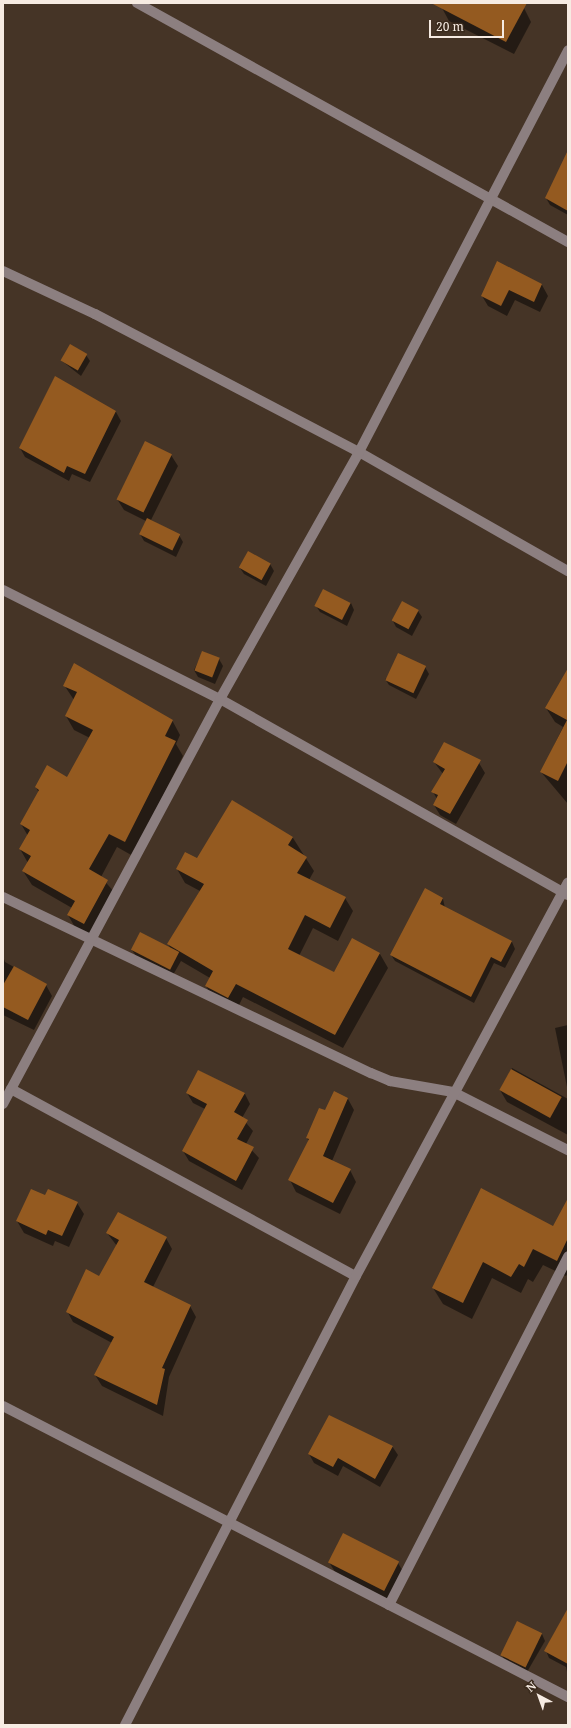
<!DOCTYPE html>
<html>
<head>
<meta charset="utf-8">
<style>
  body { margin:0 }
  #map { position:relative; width:571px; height:1728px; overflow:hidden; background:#453426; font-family:"Noto Serif",serif }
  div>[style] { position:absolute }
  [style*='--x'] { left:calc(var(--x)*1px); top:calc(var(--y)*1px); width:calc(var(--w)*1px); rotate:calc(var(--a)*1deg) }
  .shadow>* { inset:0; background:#0007 }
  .building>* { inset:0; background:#945a20; transform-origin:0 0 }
  .minor>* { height:10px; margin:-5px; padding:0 5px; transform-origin:5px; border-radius:5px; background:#8c7f80 }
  span { translate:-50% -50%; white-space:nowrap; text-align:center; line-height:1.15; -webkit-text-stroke:3.5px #3a2a1c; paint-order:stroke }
  .frame { position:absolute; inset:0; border:4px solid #f6ebe2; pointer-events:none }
  .north { position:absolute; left:519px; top:1676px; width:40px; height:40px; -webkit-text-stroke:3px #3a2a1c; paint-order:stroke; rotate:319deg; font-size:11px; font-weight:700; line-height:16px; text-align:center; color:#f6ebe2 }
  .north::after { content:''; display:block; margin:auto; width:14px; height:18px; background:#f6ebe2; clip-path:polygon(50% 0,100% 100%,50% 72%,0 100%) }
  .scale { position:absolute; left:429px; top:20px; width:75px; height:18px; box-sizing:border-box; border:2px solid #f6ebe2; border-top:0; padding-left:5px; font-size:12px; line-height:14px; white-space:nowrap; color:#f6ebe2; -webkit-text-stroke:3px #3a2a1c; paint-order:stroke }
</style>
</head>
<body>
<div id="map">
  <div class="shadow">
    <div style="clip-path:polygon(444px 3px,513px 3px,524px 8px,531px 22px,514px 54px,449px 21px,442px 8px)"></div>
    <div style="clip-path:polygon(568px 181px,568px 215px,550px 205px,546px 198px)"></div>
    <div style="clip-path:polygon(497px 262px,542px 285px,548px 296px,540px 312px,515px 300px,507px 316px,488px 306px,482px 296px)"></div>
    <div style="clip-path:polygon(86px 355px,90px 361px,81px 376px,62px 361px)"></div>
    <div style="clip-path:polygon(55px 377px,116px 412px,121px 421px,90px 482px,72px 474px,69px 481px,25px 457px,20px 448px)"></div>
    <div style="clip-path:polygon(171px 455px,178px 466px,151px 520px,179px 535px,183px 542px,176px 557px,144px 541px,140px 534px,146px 521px,124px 510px,117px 499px)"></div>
    <div style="clip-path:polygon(270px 564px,274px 571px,266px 586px,244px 574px,240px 568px)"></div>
    <div style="clip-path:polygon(351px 603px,354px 610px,347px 626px,320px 612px,316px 606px)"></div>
    <div style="clip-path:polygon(418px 611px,422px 617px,412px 636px,396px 627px,393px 621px)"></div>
    <div style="clip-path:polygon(203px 652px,219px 659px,223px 666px,215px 684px,198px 677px,194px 670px)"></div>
    <div style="clip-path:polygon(425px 667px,429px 674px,416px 699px,389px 685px,385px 679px)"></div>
    <div style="clip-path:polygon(568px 670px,568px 804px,541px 772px,563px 727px,555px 722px,546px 708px)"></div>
    <div style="clip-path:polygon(64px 685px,172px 720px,180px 735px,176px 744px,183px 756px,133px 856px,117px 847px,101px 877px,116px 894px,92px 938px,76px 929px,68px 915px,72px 908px,32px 885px,23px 871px,28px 863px,20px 849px,28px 836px,21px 824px,39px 793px,36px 787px,68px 778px,90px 738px,74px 730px,66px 716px,74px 700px)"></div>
    <div style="clip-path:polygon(434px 762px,479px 763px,485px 773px,456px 824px,440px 815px,434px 805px,437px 799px,433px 792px,443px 774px)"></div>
    <div style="clip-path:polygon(233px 801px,293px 838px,314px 871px,309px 880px,345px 898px,353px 911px,338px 941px,313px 928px,299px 956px,334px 973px,353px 940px,380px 954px,388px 968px,343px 1048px,243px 997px,236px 1011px,214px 1000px,206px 986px,210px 978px,181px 961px,173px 975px,136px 956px,132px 950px,171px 949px,168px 944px,200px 891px,185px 883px,177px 869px,197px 860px)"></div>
    <div style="clip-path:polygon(426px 890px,443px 899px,445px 908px,512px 942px,515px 949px,505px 968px,494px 963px,474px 1003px,395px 961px,391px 955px)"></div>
    <div style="clip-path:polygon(3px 956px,5px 962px,46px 985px,52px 996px,34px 1030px,3px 1015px)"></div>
    <div style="clip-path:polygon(568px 1015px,568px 1092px,555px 1028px,568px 1025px)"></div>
    <div style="clip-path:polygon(512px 1068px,568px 1099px,568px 1135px,507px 1102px,500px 1090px)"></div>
    <div style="clip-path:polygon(199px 1071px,245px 1094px,250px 1104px,242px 1118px,253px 1131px,246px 1144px,259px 1158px,242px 1190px,189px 1161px,183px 1151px,205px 1109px,193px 1103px,187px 1093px)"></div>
    <div style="clip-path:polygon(348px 1099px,354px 1110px,332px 1161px,350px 1170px,356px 1182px,340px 1214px,296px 1192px,290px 1180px,309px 1142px,307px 1138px,325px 1111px)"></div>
    <div style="clip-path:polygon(482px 1189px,553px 1227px,568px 1201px,568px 1273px,566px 1276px,543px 1265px,533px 1282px,528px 1279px,521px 1293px,492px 1278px,472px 1319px,443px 1304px,433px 1288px)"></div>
    <div style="clip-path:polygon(46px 1197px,77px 1203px,84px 1214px,69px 1247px,55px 1241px,53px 1246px,24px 1233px,17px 1221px)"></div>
    <div style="clip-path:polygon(107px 1233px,166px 1238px,172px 1249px,153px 1287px,190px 1306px,196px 1317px,169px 1377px,163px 1416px,102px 1386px,95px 1375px,112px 1343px,73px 1322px,67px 1311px,100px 1277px,117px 1246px)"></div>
    <div style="clip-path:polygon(392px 1446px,398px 1455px,380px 1487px,343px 1466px,338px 1476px,314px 1463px,309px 1454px)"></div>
    <div style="clip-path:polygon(329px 1562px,398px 1563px,404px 1573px,389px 1603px,335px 1572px)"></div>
    <div style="clip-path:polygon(517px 1623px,542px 1634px,545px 1641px,527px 1672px,505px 1661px,502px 1655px)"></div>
    <div style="clip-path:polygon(568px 1623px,568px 1677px,566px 1667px,549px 1658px,546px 1651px)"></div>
  </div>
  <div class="building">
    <div style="clip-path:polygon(431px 3px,527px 3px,506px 42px)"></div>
    <div style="clip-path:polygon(568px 150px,568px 211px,545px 198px)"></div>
    <div style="clip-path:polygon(497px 261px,542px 284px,534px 302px,509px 290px,501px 306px,481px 296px)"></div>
    <div style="left:70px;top:344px;width:20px;height:19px;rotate:30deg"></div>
    <div style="clip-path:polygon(55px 376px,116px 411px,85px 474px,67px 466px,64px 473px,19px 448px)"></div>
    <div style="left:145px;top:441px;width:30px;height:65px;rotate:26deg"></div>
    <div style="left:147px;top:518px;width:37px;height:18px;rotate:26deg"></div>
    <div style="left:248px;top:551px;width:26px;height:19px;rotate:29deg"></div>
    <div style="left:323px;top:589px;width:31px;height:19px;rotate:27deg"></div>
    <div style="left:402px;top:601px;width:19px;height:22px;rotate:28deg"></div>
    <div style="left:202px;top:651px;width:19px;height:21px;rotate:21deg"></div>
    <div style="left:398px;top:653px;width:31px;height:30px;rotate:25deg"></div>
    <div style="clip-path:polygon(74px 663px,173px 720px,165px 736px,176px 741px,125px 842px,109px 834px,89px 869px,108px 880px,84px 924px,67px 915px,75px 901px,22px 871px,31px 856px,19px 849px,30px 830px,20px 824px,39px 790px,35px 787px,47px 765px,67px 777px,93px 730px,65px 716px,77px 692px,63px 686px)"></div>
    <div style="clip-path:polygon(568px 668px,568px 761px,558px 781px,540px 772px,567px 720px,545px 708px)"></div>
    <div style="clip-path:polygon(444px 742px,481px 760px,450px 814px,433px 805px,438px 795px,431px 792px,445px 769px,433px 762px)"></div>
    <div style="clip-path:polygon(232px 800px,293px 837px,288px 845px,307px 857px,297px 873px,346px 897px,330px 928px,305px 915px,288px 949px,334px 972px,352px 938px,380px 953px,335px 1035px,236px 984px,228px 998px,205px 986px,213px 971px,167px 944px,204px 884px,176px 869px,185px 852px,197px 858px)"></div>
    <div style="clip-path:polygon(425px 888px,443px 898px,440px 904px,512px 941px,501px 962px,491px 957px,471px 997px,390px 955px)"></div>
    <div style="left:140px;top:932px;width:44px;height:20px;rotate:27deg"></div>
    <div style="clip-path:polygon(14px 966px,47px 984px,28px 1020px,3px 1007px,3px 985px)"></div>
    <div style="left:511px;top:1069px;width:58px;height:24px;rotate:29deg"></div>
    <div style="clip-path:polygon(198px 1070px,245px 1093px,234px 1112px,248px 1120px,237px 1139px,254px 1147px,236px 1181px,182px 1151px,207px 1104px,186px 1093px)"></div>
    <div style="clip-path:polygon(334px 1091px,348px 1098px,323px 1156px,351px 1169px,333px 1203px,288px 1180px,309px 1139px,306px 1138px,319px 1108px,325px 1110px)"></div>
    <div style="clip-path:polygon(481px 1188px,553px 1226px,568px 1198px,568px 1238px,557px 1261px,533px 1249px,524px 1267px,519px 1264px,511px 1277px,483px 1262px,463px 1303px,432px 1288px)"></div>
    <div style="clip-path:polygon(31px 1189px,45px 1195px,48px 1189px,78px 1202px,62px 1236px,48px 1230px,46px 1235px,16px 1221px)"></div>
    <div style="clip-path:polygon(118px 1212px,167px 1237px,144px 1282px,191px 1305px,162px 1368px,165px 1369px,157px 1405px,94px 1375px,114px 1337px,66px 1312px,86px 1269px,99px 1276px,119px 1240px,106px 1233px)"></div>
    <div style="clip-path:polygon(329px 1415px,393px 1446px,375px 1479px,338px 1458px,333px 1467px,308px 1454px)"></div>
    <div style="left:343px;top:1533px;width:63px;height:33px;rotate:27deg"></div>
    <div style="clip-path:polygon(568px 1608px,568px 1664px,544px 1651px)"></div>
    <div style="left:517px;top:1621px;width:28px;height:38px;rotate:26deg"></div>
  </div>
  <div class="minor">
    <div style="--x:137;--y:3;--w:493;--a:29"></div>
    <div style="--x:3;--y:271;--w:102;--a:25.1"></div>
    <div style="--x:95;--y:314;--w:298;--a:27.6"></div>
    <div style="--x:359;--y:452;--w:241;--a:29.7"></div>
    <div style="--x:3;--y:590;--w:243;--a:26.7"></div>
    <div style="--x:220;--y:699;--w:399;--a:29.4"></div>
    <div style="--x:3;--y:897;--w:408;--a:25.6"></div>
    <div style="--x:371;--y:1073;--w:21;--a:23"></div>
    <div style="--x:390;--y:1081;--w:64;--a:9.9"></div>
    <div style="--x:453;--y:1092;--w:129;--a:26.8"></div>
    <div style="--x:11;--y:1089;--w:392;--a:28.5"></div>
    <div style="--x:3;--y:1104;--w:459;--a:-61.8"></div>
    <div style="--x:220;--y:699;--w:283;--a:-60.6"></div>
    <div style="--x:359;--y:452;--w:453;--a:-62.5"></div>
    <div style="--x:3;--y:1406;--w:636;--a:27.25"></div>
    <div style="--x:389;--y:1605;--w:392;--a:-62.8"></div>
    <div style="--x:125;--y:1725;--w:505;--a:-62.78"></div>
    <div style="--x:356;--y:1276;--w:447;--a:-61.7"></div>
  </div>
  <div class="frame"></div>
  <div class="north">N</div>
  <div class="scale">20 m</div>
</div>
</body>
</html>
